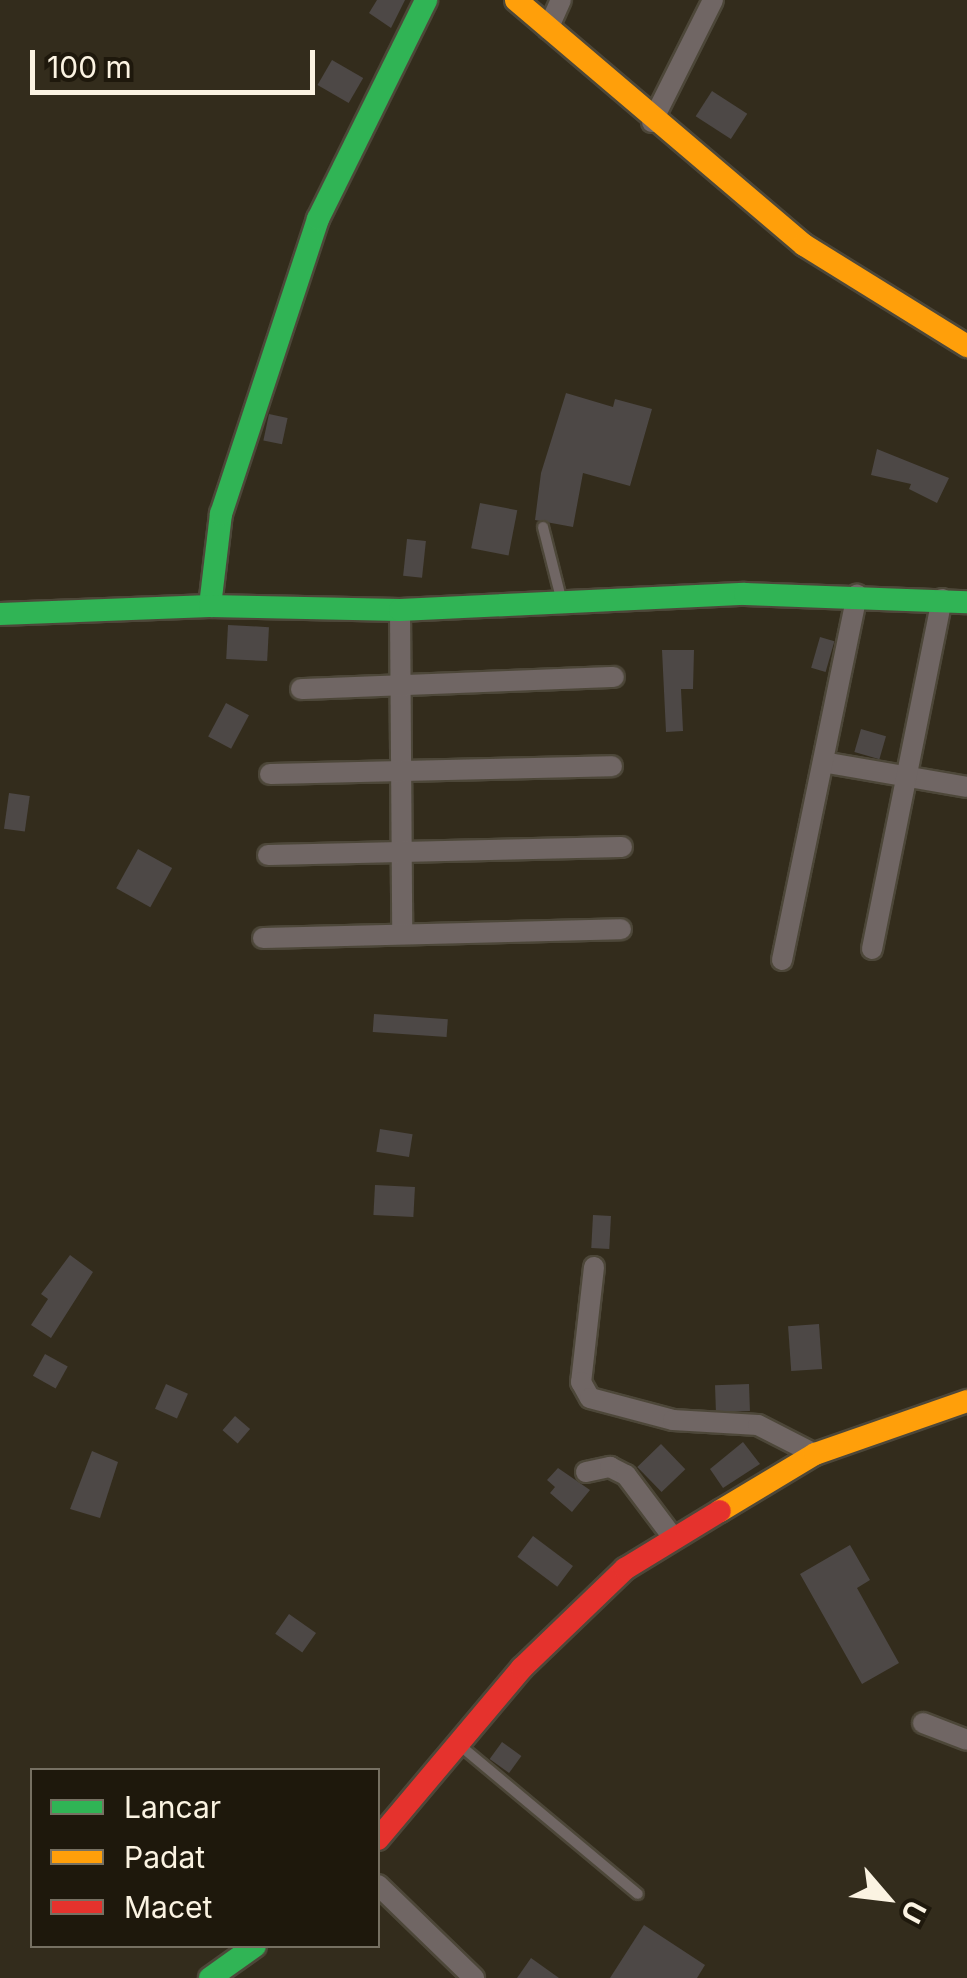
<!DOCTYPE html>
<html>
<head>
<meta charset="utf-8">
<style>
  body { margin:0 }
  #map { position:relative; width:967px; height:1978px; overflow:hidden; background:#332c1c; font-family:Inter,sans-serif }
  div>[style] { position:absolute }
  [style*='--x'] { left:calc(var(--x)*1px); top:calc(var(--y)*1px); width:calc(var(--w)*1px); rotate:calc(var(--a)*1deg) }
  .building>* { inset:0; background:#4d4846; transform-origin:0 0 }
  .roads { filter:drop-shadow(2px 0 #4d4739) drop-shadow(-2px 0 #4d4739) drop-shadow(0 2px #4d4739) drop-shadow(0 -2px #4d4739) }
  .lane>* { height:10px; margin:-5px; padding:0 5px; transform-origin:5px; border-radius:5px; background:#706664 }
  .street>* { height:20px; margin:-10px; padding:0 10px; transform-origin:10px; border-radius:10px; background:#706664 }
  .fast>* { height:22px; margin:-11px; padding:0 11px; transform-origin:11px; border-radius:11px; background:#30b455 }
  .slow>* { height:22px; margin:-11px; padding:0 11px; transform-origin:11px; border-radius:11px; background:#ff9f0a }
  .jam>* { height:22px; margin:-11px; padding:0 11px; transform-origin:11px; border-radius:11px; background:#e5322d }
  span { translate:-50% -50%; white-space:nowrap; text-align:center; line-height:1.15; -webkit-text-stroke:9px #1e180c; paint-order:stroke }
  .legend { position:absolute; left:30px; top:1768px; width:350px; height:180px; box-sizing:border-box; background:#1e180c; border:2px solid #767062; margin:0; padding:12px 18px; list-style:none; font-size:30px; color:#fbf3e2 }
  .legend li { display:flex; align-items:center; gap:20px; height:50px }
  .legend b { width:50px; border:2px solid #767062 }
  .north { position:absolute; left:837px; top:1848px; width:100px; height:100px; -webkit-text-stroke:8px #1e180c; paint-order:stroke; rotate:118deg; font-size:28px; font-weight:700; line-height:40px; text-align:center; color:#fbf3e2 }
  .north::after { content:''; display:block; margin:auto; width:35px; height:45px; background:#fbf3e2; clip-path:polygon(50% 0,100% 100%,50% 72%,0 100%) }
  .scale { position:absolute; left:30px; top:50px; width:285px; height:45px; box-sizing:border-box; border:5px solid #fbf3e2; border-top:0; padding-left:12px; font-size:30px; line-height:35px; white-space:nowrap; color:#fbf3e2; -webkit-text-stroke:8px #1e180c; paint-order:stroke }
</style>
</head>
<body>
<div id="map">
  <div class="building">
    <div style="clip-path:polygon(377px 0,405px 0,391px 28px,369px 13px)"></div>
    <div style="left:332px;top:60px;width:36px;height:29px;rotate:30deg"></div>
    <div style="left:712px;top:91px;width:42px;height:30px;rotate:33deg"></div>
    <div style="clip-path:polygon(566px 393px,613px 407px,615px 399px,652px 409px,630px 486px,583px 473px,573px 527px,535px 520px,541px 473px)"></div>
    <div style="left:269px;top:414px;width:19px;height:27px;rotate:12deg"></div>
    <div style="clip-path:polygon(877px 449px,949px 478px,937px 503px,909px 489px,911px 484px,871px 475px)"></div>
    <div style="left:480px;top:503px;width:38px;height:46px;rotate:11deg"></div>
    <div style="left:407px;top:539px;width:19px;height:37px;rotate:6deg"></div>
    <div style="left:228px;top:625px;width:41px;height:34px;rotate:3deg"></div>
    <div style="left:820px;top:637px;width:15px;height:32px;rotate:16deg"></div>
    <div style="clip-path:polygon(662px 650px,694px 650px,693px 689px,681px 689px,683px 731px,666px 732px)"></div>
    <div style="left:226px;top:703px;width:26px;height:38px;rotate:28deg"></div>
    <div style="left:861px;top:729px;width:26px;height:24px;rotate:16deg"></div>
    <div style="left:9px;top:793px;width:21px;height:36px;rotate:8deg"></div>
    <div style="left:138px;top:849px;width:39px;height:45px;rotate:29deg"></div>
    <div style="left:374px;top:1014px;width:74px;height:18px;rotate:4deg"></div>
    <div style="left:380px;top:1129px;width:33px;height:23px;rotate:9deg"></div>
    <div style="left:375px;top:1185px;width:40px;height:30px;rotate:3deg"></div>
    <div style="left:593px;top:1215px;width:18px;height:33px;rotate:3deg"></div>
    <div style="clip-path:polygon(70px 1255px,93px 1272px,51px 1338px,31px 1325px,48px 1299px,41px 1294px)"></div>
    <div style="left:819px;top:1324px;width:45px;height:31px;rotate:86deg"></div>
    <div style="left:45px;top:1354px;width:26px;height:25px;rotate:29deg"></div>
    <div style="left:166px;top:1384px;width:24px;height:27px;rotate:24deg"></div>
    <div style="left:749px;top:1384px;width:27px;height:34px;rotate:88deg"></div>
    <div style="left:235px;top:1416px;width:20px;height:19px;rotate:41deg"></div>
    <div style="clip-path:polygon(743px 1442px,760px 1464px,723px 1488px,710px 1469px)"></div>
    <div style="left:661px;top:1444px;width:35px;height:33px;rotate:46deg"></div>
    <div style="clip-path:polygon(92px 1451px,118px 1462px,100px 1518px,70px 1509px)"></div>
    <div style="clip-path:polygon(558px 1468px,590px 1490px,572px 1512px,550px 1493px,555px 1487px,547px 1480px)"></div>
    <div style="left:533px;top:1536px;width:50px;height:26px;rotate:37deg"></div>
    <div style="clip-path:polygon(850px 1545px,870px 1580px,857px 1588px,899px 1663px,862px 1684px,800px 1574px)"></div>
    <div style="left:289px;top:1614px;width:33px;height:24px;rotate:35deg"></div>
    <div style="left:502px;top:1742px;width:24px;height:21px;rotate:36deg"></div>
    <div style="clip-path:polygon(644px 1925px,705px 1965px,697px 1978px,610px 1978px)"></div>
    <div style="clip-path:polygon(531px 1958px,559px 1978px,517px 1978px)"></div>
  </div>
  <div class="roads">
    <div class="lane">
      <div style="--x:543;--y:527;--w:73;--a:75.8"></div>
      <div style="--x:462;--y:1747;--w:229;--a:39.9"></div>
    </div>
    <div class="street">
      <div style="--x:548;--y:29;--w:32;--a:-66"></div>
      <div style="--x:652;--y:122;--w:136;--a:-63.4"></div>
      <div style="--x:400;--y:610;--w:324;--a:89.6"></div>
      <div style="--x:301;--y:689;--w:313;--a:-2.2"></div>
      <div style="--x:823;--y:762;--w:146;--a:9.8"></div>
      <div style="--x:270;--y:774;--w:342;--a:-1.3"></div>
      <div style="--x:268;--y:855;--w:354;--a:-1.3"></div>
      <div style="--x:263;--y:938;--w:358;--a:-1.4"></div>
      <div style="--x:872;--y:949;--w:357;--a:-78.7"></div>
      <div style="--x:782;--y:960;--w:373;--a:-78.4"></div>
      <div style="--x:594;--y:1267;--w:116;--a:96.4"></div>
      <div style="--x:581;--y:1382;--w:18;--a:61"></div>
      <div style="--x:590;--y:1398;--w:86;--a:14.8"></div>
      <div style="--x:673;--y:1420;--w:85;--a:3.4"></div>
      <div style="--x:758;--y:1425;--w:64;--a:27"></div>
      <div style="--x:586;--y:1472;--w:25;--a:-12"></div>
      <div style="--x:610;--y:1467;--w:18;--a:27"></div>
      <div style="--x:626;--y:1475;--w:76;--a:53"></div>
      <div style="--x:923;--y:1723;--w:47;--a:21.1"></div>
      <div style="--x:378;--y:1885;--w:134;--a:44.1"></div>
    </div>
    <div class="fast">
      <div style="--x:210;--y:606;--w:93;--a:-83.2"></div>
      <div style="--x:221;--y:514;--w:311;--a:-71.8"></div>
      <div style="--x:318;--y:219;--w:244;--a:-63.7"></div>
      <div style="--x:0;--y:614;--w:210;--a:-2.2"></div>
      <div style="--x:210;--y:606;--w:190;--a:1.2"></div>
      <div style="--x:400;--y:610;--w:345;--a:-2.7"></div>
      <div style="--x:745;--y:594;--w:222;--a:2.1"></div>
      <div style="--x:210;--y:1978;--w:55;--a:-35.4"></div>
    </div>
    <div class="slow">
      <div style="--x:516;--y:0;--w:378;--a:40.4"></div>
      <div style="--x:804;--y:245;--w:192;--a:31.8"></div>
      <div style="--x:720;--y:1511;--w:111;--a:-31"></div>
      <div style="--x:815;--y:1454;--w:161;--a:-19.2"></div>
    </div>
    <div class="jam">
      <div style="--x:378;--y:1839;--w:224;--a:-49.9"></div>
      <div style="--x:522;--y:1668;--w:143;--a:-43.9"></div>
      <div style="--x:625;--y:1569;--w:111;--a:-31.4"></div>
    </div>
  </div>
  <ul class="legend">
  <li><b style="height:12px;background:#30b455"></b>Lancar</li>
  <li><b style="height:12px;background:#ff9f0a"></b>Padat</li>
  <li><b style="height:12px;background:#e5322d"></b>Macet</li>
  </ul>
  <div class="north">U</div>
  <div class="scale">100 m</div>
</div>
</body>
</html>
